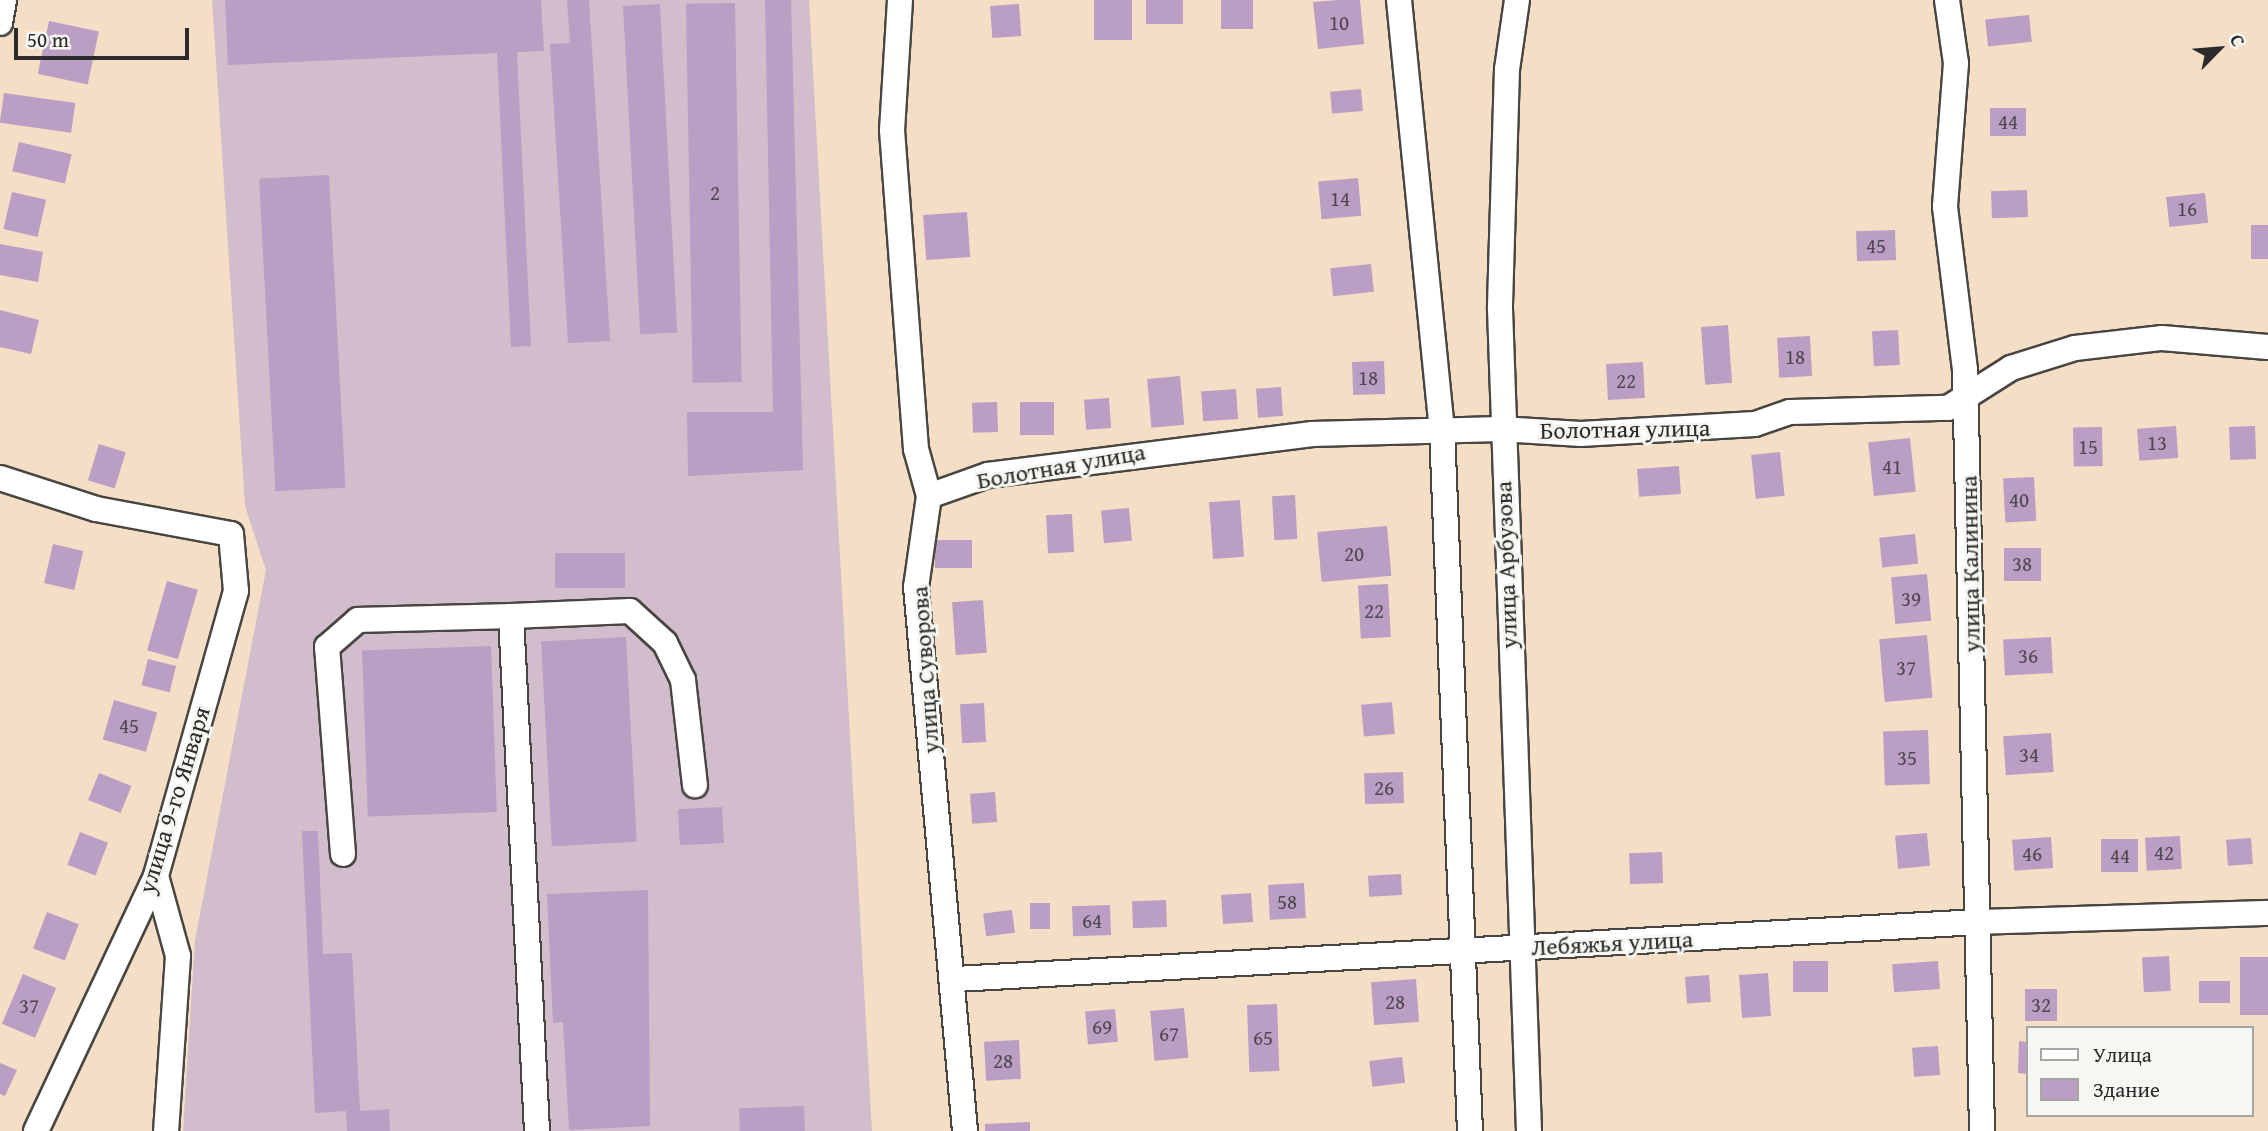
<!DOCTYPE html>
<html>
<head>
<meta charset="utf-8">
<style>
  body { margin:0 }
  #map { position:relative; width:2268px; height:1131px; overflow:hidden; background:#f4dfc6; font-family:"Gentium Book Plus",serif }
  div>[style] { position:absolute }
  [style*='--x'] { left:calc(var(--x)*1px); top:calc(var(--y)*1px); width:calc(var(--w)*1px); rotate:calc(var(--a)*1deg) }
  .industrial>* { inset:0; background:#d1bdcc }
  .building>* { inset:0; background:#ba9ec3; transform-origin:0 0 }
  .roads { filter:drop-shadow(2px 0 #494642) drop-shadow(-2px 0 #494642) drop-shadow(0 2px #494642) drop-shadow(0 -2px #494642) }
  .minor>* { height:24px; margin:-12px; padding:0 12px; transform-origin:12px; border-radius:12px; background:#fff }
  span { translate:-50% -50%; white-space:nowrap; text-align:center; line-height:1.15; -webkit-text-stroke:6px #f6f6f2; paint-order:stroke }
  .number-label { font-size:21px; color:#4f4851 }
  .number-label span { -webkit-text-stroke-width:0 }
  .street-label { font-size:24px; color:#2b2b2b }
  .legend { position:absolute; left:2026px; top:1026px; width:228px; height:91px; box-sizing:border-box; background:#f6f6f2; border:2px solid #a5a5a2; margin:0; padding:9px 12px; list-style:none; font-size:21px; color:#2b2b2b }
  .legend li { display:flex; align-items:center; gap:14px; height:35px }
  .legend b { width:35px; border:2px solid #a5a5a2 }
  .north { position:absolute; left:2184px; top:14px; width:70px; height:70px; -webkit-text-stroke:5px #f6f6f2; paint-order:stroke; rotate:65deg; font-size:19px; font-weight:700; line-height:28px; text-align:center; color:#2b2b2b }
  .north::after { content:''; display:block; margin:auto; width:24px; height:32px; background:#2b2b2b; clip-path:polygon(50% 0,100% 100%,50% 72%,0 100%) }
  .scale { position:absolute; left:14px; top:28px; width:175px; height:32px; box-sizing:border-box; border:4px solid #2b2b2b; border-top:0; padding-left:9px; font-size:21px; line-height:24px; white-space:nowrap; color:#2b2b2b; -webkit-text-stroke:5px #f6f6f2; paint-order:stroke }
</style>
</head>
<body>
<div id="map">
  <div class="industrial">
    <div style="clip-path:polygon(212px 0,809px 0,872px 1131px,183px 1131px,195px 940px,266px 570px,245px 506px)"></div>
  </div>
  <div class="building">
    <div style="clip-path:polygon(225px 0,541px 0,544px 51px,517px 52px,531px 346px,511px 347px,497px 53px,228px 65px)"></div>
    <div style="clip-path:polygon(567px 0,589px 0,610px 341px,568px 343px,550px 44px,570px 43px)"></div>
    <div style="clip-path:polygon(765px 0,791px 0,803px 470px,688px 476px,687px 412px,773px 412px)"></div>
    <div style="left:1094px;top:0;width:38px;height:40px"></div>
    <div style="left:1146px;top:0;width:37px;height:24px"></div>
    <div style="left:1221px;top:0;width:32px;height:29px"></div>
    <div style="clip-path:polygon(1339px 0,1360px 0,1364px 44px,1318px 49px,1313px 2px)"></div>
    <div style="left:735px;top:3px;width:379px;height:49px;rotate:89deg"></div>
    <div style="left:660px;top:4px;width:329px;height:37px;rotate:87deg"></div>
    <div style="left:1019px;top:4px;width:32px;height:29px;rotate:86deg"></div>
    <div style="left:2029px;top:15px;width:27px;height:44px;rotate:84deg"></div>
    <div style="left:49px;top:21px;width:51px;height:54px;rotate:12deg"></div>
    <div style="left:1361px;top:89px;width:22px;height:31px;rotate:85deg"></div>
    <div style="left:4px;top:93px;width:72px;height:30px;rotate:8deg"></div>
    <div style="left:1990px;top:108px;width:36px;height:28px"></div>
    <div style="left:19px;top:142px;width:54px;height:30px;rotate:13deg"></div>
    <div style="left:329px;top:175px;width:313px;height:70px;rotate:87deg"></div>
    <div style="left:1358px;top:178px;width:38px;height:40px;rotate:85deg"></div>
    <div style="left:2027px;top:190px;width:27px;height:36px;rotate:88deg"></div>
    <div style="left:12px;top:192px;width:35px;height:38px;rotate:13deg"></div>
    <div style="left:2205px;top:193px;width:30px;height:39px;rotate:84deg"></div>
    <div style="left:967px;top:212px;width:45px;height:44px;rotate:86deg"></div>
    <div style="left:2268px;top:225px;width:34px;height:17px;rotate:90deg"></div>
    <div style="left:1895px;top:230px;width:30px;height:39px;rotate:88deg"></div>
    <div style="clip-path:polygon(0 244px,43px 252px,38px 282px,0 275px)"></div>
    <div style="left:1371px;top:264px;width:28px;height:41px;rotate:84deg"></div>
    <div style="clip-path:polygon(0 310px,39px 320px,31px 354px,0 347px)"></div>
    <div style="left:1728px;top:325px;width:58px;height:27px;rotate:86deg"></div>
    <div style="left:1898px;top:330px;width:35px;height:26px;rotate:87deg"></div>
    <div style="left:1810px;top:336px;width:40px;height:33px;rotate:87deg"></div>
    <div style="left:1384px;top:361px;width:33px;height:32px;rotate:88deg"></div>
    <div style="left:1643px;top:362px;width:36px;height:37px;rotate:87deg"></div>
    <div style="left:1180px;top:376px;width:49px;height:33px;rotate:85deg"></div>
    <div style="left:1281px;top:387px;width:29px;height:25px;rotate:86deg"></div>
    <div style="left:1236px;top:389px;width:30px;height:35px;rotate:86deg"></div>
    <div style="left:1109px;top:398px;width:30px;height:25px;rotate:86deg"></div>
    <div style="left:997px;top:402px;width:30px;height:25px;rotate:88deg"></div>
    <div style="left:1054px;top:402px;width:33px;height:34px;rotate:90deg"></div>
    <div style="left:2176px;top:426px;width:32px;height:39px;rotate:86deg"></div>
    <div style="left:2255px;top:426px;width:33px;height:26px;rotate:88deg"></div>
    <div style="left:2102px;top:427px;width:39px;height:29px;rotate:89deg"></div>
    <div style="left:1910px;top:438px;width:54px;height:42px;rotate:84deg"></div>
    <div style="left:99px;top:444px;width:28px;height:38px;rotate:17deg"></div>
    <div style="left:1780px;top:452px;width:44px;height:29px;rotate:84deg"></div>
    <div style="left:1679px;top:466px;width:28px;height:42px;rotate:86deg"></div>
    <div style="left:2034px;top:477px;width:44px;height:31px;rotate:87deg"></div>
    <div style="left:1295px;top:495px;width:44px;height:23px;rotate:87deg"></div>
    <div style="left:1240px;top:500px;width:57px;height:31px;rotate:86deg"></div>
    <div style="left:1129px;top:508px;width:33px;height:28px;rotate:85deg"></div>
    <div style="left:1072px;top:514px;width:38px;height:26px;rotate:87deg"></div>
    <div style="left:1387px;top:526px;width:50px;height:70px;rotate:85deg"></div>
    <div style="left:1915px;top:534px;width:30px;height:36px;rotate:84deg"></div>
    <div style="left:935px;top:540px;width:37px;height:28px"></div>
    <div style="left:53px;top:544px;width:31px;height:40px;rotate:13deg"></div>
    <div style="left:2004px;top:548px;width:37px;height:33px"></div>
    <div style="left:625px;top:553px;width:35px;height:70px;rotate:90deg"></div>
    <div style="left:1927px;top:574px;width:47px;height:36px;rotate:85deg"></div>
    <div style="left:167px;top:581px;width:32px;height:72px;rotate:16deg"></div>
    <div style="left:1388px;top:584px;width:53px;height:30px;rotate:87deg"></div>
    <div style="left:983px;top:600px;width:53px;height:31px;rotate:86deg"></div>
    <div style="left:1927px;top:635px;width:63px;height:48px;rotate:85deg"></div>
    <div style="left:626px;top:637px;width:205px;height:85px;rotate:87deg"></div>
    <div style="left:2051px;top:637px;width:36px;height:48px;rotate:87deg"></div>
    <div style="left:491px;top:646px;width:166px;height:129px;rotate:88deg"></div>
    <div style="left:148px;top:659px;width:29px;height:27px;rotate:14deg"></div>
    <div style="left:114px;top:700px;width:45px;height:41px;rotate:16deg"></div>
    <div style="left:1392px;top:702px;width:32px;height:31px;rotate:85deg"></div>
    <div style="left:984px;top:703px;width:39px;height:24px;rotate:87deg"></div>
    <div style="left:1928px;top:730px;width:54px;height:45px;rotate:88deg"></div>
    <div style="left:2051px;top:733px;width:39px;height:48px;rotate:86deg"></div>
    <div style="left:1403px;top:772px;width:31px;height:39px;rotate:88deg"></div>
    <div style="left:99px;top:773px;width:35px;height:29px;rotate:22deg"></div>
    <div style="left:995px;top:792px;width:30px;height:25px;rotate:86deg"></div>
    <div style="left:722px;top:807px;width:36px;height:44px;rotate:87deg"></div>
    <div style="clip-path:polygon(302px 831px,318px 831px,323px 954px,352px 953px,360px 1111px,389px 1109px,390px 1131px,347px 1131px,346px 1111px,315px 1113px)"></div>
    <div style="left:80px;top:832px;width:30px;height:35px;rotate:21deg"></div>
    <div style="left:1927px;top:833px;width:33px;height:32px;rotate:85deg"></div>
    <div style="left:2180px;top:836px;width:33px;height:35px;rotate:87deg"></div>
    <div style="left:2051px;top:837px;width:31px;height:39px;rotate:86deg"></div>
    <div style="left:2251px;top:838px;width:26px;height:25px;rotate:86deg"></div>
    <div style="left:2138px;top:839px;width:33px;height:37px;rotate:90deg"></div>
    <div style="left:1662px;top:852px;width:31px;height:33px;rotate:88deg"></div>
    <div style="left:1401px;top:874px;width:21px;height:33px;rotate:87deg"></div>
    <div style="left:1304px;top:883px;width:35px;height:36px;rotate:87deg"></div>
    <div style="clip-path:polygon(648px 890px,650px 1126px,569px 1130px,563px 1022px,553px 1023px,547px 894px)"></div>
    <div style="left:1251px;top:893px;width:29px;height:30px;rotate:86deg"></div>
    <div style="left:1166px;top:900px;width:27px;height:34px;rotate:88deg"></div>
    <div style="left:1030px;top:903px;width:20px;height:26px"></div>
    <div style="left:1110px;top:905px;width:30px;height:38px;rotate:88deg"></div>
    <div style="left:1012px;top:910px;width:23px;height:29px;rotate:83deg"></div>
    <div style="left:47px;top:912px;width:34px;height:39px;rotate:21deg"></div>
    <div style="left:2169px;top:956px;width:35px;height:27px;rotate:87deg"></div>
    <div style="left:2268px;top:957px;width:58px;height:28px;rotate:90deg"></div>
    <div style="left:1828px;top:961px;width:31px;height:35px;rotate:90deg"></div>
    <div style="left:1938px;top:961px;width:28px;height:46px;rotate:86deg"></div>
    <div style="left:1768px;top:973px;width:43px;height:29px;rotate:86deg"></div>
    <div style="left:23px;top:974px;width:36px;height:54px;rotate:23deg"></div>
    <div style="left:1709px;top:975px;width:27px;height:24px;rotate:86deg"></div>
    <div style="left:1416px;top:979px;width:43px;height:45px;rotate:86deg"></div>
    <div style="left:2230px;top:981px;width:22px;height:31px;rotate:90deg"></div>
    <div style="left:2025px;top:989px;width:32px;height:32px"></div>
    <div style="left:1277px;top:1004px;width:67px;height:30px;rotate:88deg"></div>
    <div style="left:1184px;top:1008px;width:50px;height:34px;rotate:85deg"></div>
    <div style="left:1115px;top:1009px;width:33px;height:30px;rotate:85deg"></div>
    <div style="left:1019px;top:1040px;width:39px;height:35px;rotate:87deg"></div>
    <div style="clip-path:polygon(2019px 1041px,2028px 1042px,2028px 1074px,2018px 1073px)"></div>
    <div style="left:1938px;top:1046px;width:29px;height:26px;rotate:86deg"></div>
    <div style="left:1402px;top:1057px;width:26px;height:33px;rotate:83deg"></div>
    <div style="clip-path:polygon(0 1063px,17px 1070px,5px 1096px,0 1094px)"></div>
    <div style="left:804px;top:1106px;width:25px;height:65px;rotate:88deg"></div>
    <div style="clip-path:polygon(1030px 1122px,1030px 1131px,985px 1131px,985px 1124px)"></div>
  </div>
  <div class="roads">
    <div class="minor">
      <div style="--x:900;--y:0;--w:130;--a:93.5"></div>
      <div style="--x:892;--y:130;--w:320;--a:85.7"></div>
      <div style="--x:916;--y:449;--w:49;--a:74.5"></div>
      <div style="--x:929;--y:496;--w:92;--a:98.1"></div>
      <div style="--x:916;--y:587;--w:546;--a:84.85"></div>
      <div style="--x:1399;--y:0;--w:431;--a:84.3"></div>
      <div style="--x:1442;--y:429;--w:703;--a:87.72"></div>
      <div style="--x:1517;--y:0;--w:70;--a:98.2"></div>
      <div style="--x:1507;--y:69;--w:240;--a:91.7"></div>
      <div style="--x:1500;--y:309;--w:823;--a:87.98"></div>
      <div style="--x:1947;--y:0;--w:64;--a:81.9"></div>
      <div style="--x:1956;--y:63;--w:144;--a:94.4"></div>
      <div style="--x:1945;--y:207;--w:164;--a:83"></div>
      <div style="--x:1965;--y:370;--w:761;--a:88.72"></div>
      <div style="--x:0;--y:23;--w:23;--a:-80"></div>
      <div style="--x:0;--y:478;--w:101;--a:17.9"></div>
      <div style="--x:96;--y:509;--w:137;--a:10.5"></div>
      <div style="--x:231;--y:534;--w:57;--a:85"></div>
      <div style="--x:236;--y:591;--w:296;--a:105.7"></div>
      <div style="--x:156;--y:876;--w:282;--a:115.2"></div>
      <div style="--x:929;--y:496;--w:63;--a:-19.6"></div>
      <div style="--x:988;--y:475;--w:327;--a:-7.2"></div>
      <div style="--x:1312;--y:434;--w:189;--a:-1.5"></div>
      <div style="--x:1501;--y:429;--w:80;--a:3.6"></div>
      <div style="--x:1581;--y:434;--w:174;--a:-3.3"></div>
      <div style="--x:1755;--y:424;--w:37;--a:-19"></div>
      <div style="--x:1790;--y:412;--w:158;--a:-1.5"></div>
      <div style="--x:1948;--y:408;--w:75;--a:-32.4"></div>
      <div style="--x:2011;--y:368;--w:67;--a:-17.4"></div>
      <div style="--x:2075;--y:348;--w:88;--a:-6.6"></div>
      <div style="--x:2162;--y:338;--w:106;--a:4.9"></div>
      <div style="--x:511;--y:616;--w:119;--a:-2.4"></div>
      <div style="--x:630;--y:611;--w:47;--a:42.4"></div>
      <div style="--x:665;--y:643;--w:41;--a:64.1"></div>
      <div style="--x:683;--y:680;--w:106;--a:83.5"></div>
      <div style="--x:343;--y:854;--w:208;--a:-94.4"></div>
      <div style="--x:327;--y:647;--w:41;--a:-41.1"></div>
      <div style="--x:358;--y:620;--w:153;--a:-1.5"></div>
      <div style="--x:511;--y:616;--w:516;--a:87.11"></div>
      <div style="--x:156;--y:876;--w:83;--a:74.6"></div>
      <div style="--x:178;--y:956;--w:175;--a:93.9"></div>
      <div style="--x:956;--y:979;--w:1024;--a:-3.19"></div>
      <div style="--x:1978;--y:922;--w:290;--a:-1.8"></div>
    </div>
  </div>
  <div class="number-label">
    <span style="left:1339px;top:23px">10</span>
    <span style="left:2008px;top:122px">44</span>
    <span style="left:715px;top:193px">2</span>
    <span style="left:1340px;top:199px">14</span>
    <span style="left:2187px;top:209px">16</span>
    <span style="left:1876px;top:246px">45</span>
    <span style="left:1795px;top:357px">18</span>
    <span style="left:1368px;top:378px">18</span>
    <span style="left:1626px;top:381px">22</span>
    <span style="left:2157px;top:443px">13</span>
    <span style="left:2088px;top:447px">15</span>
    <span style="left:1892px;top:467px">41</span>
    <span style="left:2019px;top:500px">40</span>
    <span style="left:1354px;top:554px">20</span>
    <span style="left:2022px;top:564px">38</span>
    <span style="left:1911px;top:599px">39</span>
    <span style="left:1374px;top:611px">22</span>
    <span style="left:2028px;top:656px">36</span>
    <span style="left:1906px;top:668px">37</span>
    <span style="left:129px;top:726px">45</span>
    <span style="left:2029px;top:755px">34</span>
    <span style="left:1907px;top:758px">35</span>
    <span style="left:1384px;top:788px">26</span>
    <span style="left:2164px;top:853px">42</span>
    <span style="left:2032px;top:854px">46</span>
    <span style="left:2120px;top:856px">44</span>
    <span style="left:1287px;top:902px">58</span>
    <span style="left:1092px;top:921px">64</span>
    <span style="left:1395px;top:1002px">28</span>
    <span style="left:2041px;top:1005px">32</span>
    <span style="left:29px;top:1006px">37</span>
    <span style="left:1102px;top:1027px">69</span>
    <span style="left:1169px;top:1034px">67</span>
    <span style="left:1263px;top:1038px">65</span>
    <span style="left:1003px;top:1061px">28</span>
  </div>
  <div class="street-label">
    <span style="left:1625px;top:429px;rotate:-1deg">Болотная улица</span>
    <span style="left:1061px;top:466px;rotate:-10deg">Болотная улица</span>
    <span style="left:1970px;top:564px;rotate:-91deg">улица Калинина</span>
    <span style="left:1506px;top:565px;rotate:-92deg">улица Арбузова</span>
    <span style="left:925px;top:670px;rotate:-94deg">улица Суворова</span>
    <span style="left:174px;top:800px;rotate:-73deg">улица 9-го Января</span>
    <span style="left:1612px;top:943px;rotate:-3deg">Лебяжья улица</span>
  </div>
  <ul class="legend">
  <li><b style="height:9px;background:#fff"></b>Улица</li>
  <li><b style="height:19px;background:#ba9ec3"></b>Здание</li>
  </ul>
  <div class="north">С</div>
  <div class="scale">50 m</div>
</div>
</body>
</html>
